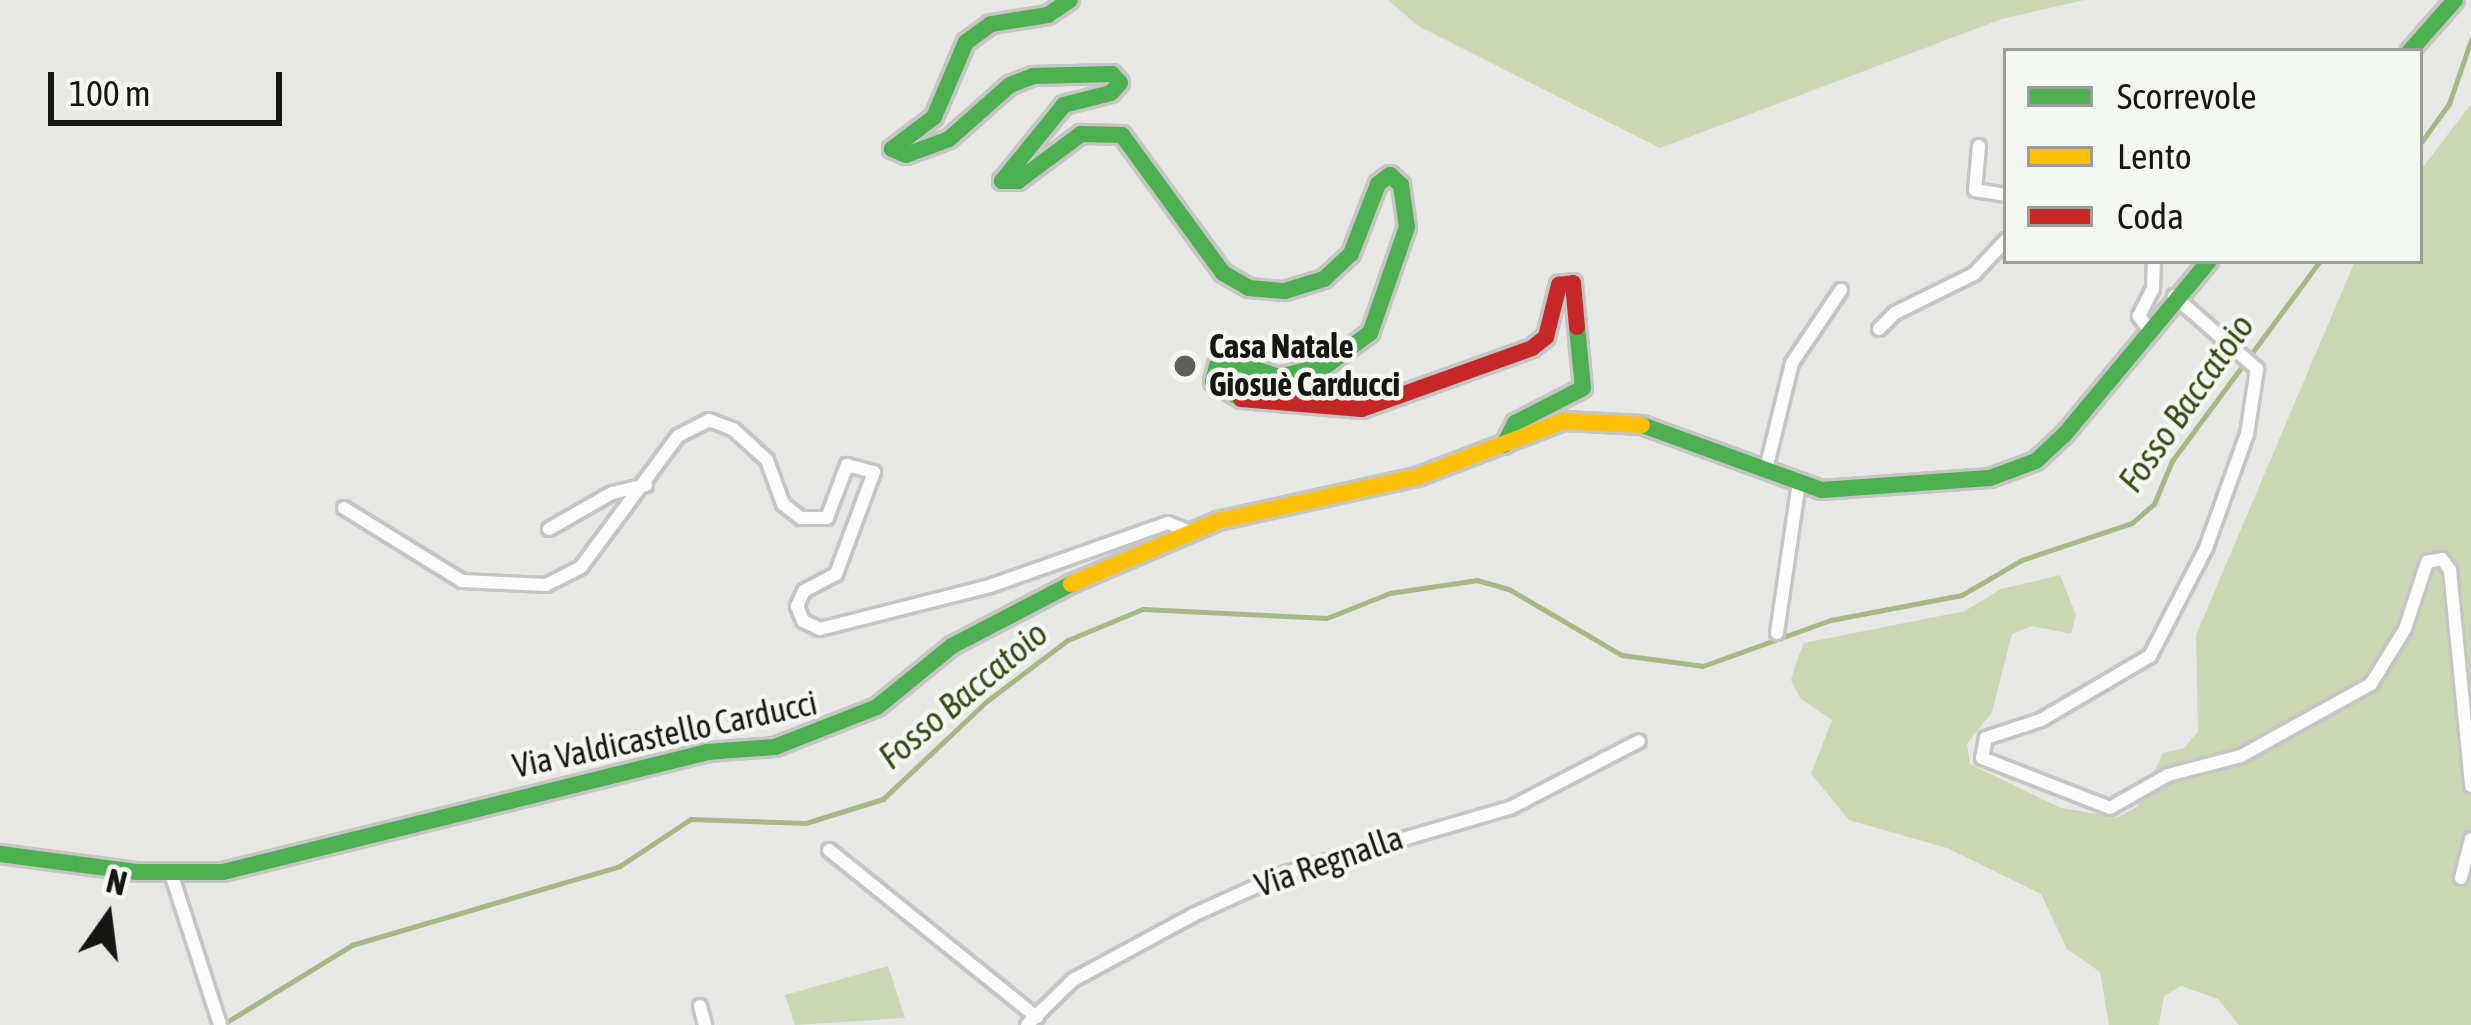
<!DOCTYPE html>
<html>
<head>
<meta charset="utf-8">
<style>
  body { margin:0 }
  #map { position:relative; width:2471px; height:1025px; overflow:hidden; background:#e7e8e5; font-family:"Asap Condensed",sans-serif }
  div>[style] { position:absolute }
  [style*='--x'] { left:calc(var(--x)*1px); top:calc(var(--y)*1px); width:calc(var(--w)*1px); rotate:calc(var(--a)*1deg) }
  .green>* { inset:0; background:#cbd7b3 }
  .stream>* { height:4.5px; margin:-2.25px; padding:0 2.25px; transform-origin:2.25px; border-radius:2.25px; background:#a8b885 }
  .roads { filter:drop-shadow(3px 0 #c5c5c3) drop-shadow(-3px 0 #c5c5c3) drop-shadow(0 3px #c5c5c3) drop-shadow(0 -3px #c5c5c3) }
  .street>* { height:12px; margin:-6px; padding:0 6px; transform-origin:6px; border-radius:6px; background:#fbfcfb }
  .fast>* { height:16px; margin:-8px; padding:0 8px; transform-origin:8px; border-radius:8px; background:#4caf50 }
  .slow>* { height:16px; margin:-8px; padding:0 8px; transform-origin:8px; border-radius:8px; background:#ffc107 }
  .jam>* { height:16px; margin:-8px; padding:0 8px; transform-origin:8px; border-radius:8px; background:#c62828 }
  .dots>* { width:33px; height:33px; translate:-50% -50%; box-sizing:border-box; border:6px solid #f4f6f1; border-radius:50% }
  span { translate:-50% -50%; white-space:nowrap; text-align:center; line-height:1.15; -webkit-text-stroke:9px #f4f6f1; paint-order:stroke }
  .poi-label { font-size:33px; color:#161715; font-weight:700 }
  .left { translate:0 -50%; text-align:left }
  .street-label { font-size:33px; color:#161715 }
  .water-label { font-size:36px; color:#3b4914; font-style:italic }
  .legend { position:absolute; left:2003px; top:48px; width:420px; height:216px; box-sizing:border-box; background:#f4f6f1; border:3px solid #9b9d99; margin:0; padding:15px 21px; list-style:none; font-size:36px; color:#161715 }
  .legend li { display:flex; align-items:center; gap:24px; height:60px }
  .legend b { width:60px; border:3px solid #9b9d99 }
  .north { position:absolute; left:48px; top:857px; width:120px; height:120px; -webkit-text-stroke:9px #f4f6f1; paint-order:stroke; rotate:14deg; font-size:33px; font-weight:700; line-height:48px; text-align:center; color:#161715 }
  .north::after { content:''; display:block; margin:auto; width:42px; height:54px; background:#161715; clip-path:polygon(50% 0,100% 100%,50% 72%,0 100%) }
  .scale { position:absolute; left:48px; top:72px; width:234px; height:54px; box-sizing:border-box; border:6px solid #161715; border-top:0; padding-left:15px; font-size:36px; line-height:42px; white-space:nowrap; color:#161715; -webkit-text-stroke:9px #f4f6f1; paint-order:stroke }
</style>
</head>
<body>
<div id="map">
  <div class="green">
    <div style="clip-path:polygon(1388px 0,2084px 0,2002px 19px,1660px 148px,1418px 26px)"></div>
    <div style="clip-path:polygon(2471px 104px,2471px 1025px,2239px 1025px,2218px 999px,2181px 986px,2164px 996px,2159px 1025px,2109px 1025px,2100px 972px,2067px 949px,2041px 894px,1947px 848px,1849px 820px,1811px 774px,1832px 720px,1800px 698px,1791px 680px,1797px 660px,1804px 643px,1965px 611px,2001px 589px,2060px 575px,2076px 615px,2071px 634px,2032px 626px,2012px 634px,1992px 712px,1967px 744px,1970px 764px,2061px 808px,2118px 817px,2137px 807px,2163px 753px,2184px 748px,2198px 731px,2196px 635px,2355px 261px,2420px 261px,2420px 171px)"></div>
    <div style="clip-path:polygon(888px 966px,905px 1018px,795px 1025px,785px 995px)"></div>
  </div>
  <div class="stream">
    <div style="--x:2420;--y:144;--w:49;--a:-54.1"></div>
    <div style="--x:2449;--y:104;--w:68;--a:-71"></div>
    <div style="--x:222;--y:1025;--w:153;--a:-31.6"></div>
    <div style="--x:352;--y:945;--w:279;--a:-16.4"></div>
    <div style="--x:620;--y:866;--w:85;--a:-33.5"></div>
    <div style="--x:691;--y:819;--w:115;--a:2"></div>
    <div style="--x:806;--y:823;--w:81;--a:-17.3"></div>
    <div style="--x:883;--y:799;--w:143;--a:-43.3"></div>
    <div style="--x:987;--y:701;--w:101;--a:-37"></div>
    <div style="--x:1068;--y:640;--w:81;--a:-22.5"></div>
    <div style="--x:1143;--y:609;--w:184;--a:2.8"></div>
    <div style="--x:1327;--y:618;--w:68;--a:-21.6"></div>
    <div style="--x:1390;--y:593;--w:88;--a:-8.5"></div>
    <div style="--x:1477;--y:580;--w:33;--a:16"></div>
    <div style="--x:1509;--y:589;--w:131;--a:30.3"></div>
    <div style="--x:1622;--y:655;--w:82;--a:7.7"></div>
    <div style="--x:1703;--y:666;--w:136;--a:-19.8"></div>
    <div style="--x:1831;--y:620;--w:133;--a:-10.8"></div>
    <div style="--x:1962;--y:595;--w:69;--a:-30.3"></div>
    <div style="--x:2022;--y:560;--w:116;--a:-18.6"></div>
    <div style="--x:2132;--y:523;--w:29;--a:-41"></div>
    <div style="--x:2154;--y:504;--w:47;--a:-67.3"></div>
    <div style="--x:2172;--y:461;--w:249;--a:-53.5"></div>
  </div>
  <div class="roads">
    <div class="street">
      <div style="--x:1979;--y:146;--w:44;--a:95.2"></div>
      <div style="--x:1975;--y:190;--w:31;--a:9"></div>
      <div style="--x:2174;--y:296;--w:111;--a:41.3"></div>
      <div style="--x:2257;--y:369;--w:66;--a:98.7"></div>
      <div style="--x:2247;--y:434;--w:121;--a:109.8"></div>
      <div style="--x:2206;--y:548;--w:122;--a:117.4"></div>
      <div style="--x:2150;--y:656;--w:126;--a:149.6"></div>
      <div style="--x:2041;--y:720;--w:58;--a:161.9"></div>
      <div style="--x:1986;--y:738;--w:20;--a:101"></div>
      <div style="--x:1982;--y:758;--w:137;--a:21.3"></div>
      <div style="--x:2110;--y:808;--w:67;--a:-29.6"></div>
      <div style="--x:2168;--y:775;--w:75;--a:-14.6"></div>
      <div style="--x:2241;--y:756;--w:149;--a:-29"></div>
      <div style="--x:2371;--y:684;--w:65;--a:-58.3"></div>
      <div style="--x:2405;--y:629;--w:71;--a:-71.8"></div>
      <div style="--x:2427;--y:562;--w:15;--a:-11"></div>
      <div style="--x:2442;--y:559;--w:14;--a:54"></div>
      <div style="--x:2450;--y:570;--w:217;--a:84.4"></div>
      <div style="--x:2147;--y:327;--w:14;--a:-126"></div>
      <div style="--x:2139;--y:316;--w:30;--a:-63"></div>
      <div style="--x:2153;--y:289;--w:28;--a:-88"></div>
      <div style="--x:1879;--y:329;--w:23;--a:-45"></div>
      <div style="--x:1895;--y:313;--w:88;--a:-26.3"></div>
      <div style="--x:1974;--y:274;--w:47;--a:-46.7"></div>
      <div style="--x:1766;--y:469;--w:109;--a:-76.2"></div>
      <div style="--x:1792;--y:363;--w:88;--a:-56.1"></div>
      <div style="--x:344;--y:508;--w:139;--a:31.7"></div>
      <div style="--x:462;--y:581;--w:84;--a:2.7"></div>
      <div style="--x:546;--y:585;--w:39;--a:-27"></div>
      <div style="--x:581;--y:567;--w:163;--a:-53.5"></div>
      <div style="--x:678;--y:436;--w:35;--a:-27"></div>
      <div style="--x:709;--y:420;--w:26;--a:21"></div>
      <div style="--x:733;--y:429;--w:46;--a:42.4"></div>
      <div style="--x:767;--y:460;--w:47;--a:70"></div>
      <div style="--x:783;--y:504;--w:23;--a:38"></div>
      <div style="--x:801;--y:518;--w:26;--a:0"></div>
      <div style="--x:827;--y:518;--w:57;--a:-69.3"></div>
      <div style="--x:847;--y:465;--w:28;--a:15"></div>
      <div style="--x:874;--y:472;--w:109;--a:110.4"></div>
      <div style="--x:836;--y:574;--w:36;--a:152"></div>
      <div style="--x:804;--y:591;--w:17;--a:115"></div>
      <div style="--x:797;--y:606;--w:16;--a:68"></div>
      <div style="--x:803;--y:621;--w:19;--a:25"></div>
      <div style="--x:820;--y:629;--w:175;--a:-14.2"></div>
      <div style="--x:990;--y:586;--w:189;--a:-19.5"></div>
      <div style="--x:1168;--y:523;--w:22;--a:22"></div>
      <div style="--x:549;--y:529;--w:73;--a:-29.7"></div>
      <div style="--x:612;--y:493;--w:35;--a:-13"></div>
      <div style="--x:1777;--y:633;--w:153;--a:-81.7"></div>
      <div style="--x:829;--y:850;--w:267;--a:38.8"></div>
      <div style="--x:171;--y:873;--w:160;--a:72.1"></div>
      <div style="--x:2461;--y:878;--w:40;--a:-75.6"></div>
      <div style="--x:700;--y:1006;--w:20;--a:75"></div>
      <div style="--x:1027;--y:1025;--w:64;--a:-44.4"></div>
      <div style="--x:1073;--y:980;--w:136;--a:-28.4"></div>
      <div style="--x:1193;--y:915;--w:102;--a:-24.3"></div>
      <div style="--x:1286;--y:873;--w:233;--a:-16.2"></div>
      <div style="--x:1510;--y:808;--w:145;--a:-27.4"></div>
    </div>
    <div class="fast">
      <div style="--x:1070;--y:0;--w:27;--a:146"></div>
      <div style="--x:1048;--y:15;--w:58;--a:171"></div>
      <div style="--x:991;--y:24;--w:31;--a:144"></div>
      <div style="--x:966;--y:42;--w:82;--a:113.1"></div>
      <div style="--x:934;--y:117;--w:53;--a:142.7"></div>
      <div style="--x:892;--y:149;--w:15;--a:23"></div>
      <div style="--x:906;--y:155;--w:46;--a:-20.4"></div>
      <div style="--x:949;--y:139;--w:81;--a:-41.5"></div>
      <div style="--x:1010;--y:85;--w:25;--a:-21"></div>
      <div style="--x:1033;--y:76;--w:79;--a:-1.5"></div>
      <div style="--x:1112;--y:74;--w:12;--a:48"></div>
      <div style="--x:1120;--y:83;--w:13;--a:132"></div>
      <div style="--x:1111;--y:93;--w:49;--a:165.7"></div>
      <div style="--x:1064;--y:105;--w:98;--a:129.2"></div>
      <div style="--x:1002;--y:181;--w:16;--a:0"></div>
      <div style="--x:1018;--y:181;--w:79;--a:-36.7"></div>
      <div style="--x:1081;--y:134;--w:41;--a:1.4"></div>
      <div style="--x:1122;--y:135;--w:171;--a:53.8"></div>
      <div style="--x:1223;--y:273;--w:30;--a:30"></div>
      <div style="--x:1249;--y:288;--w:36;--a:5"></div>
      <div style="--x:1285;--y:291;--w:41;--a:-17.1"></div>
      <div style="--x:1324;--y:279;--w:37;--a:-43"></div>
      <div style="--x:1351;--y:254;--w:75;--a:-68.9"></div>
      <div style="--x:1378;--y:184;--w:15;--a:-37"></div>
      <div style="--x:1390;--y:175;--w:15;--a:42"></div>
      <div style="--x:1401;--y:185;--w:42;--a:81.9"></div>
      <div style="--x:1407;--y:227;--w:112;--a:109.2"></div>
      <div style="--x:1370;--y:333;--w:54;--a:143.3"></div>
      <div style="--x:1327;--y:365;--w:49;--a:166"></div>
      <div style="--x:1279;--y:377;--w:50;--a:-161.2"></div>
      <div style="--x:1232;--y:361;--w:16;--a:162"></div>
      <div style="--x:1217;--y:366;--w:16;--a:104"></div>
      <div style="--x:1213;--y:382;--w:33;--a:31"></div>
      <div style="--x:2410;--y:51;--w:68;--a:-48.6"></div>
      <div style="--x:1642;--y:425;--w:191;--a:19.9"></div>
      <div style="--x:1822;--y:490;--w:168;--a:-4.1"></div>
      <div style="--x:1990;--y:478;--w:49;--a:-20.3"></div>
      <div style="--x:2036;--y:461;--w:40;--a:-43"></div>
      <div style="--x:2065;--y:434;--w:225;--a:-50.2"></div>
      <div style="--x:1504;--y:445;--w:25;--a:-63"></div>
      <div style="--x:1515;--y:423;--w:76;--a:-27.2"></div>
      <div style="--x:1583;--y:388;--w:61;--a:-95.6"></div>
      <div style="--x:0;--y:854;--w:137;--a:7.5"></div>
      <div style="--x:136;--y:872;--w:87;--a:0"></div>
      <div style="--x:223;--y:872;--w:499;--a:-13.9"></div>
      <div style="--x:707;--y:752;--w:68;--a:-4.2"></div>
      <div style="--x:775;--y:747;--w:110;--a:-21.4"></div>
      <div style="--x:877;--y:707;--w:97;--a:-39.1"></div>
      <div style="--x:952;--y:646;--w:134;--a:-27.5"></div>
    </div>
    <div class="slow">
      <div style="--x:1071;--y:584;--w:160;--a:-23.2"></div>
      <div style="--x:1218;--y:521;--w:204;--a:-12.5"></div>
      <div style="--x:1417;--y:477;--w:157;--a:-20.9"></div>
      <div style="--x:1564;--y:421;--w:78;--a:2.9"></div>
    </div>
    <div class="jam">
      <div style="--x:1241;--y:399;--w:121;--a:4.7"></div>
      <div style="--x:1362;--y:409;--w:181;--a:-19.7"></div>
      <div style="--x:1532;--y:348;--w:18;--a:-38"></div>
      <div style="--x:1546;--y:337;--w:54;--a:-76"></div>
      <div style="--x:1559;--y:285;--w:14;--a:-8"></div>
      <div style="--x:1573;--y:283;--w:44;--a:84.8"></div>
    </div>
  </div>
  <div class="dots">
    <div style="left:1185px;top:366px;background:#5f605e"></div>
  </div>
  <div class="poi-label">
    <span class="left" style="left:1209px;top:366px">Casa Natale<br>Giosuè Carducci</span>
  </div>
  <div class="street-label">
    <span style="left:665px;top:735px;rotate:-12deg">Via Valdicastello Carducci</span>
    <span style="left:1329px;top:862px;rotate:-19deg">Via Regnalla</span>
  </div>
  <div class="water-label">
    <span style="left:2186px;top:403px;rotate:-55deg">Fosso Baccatoio</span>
    <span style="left:963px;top:695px;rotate:-40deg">Fosso Baccatoio</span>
  </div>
  <ul class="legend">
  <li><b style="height:15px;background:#4caf50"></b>Scorrevole</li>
  <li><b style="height:15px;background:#ffc107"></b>Lento</li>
  <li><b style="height:15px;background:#c62828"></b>Coda</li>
  </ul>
  <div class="north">N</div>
  <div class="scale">100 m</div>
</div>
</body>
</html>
